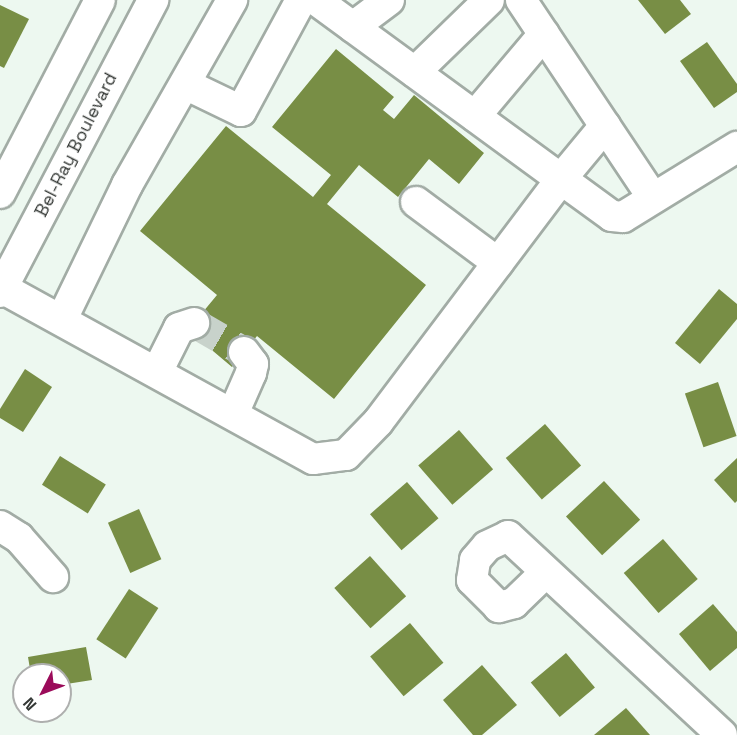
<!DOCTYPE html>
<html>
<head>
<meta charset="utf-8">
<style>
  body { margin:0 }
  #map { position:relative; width:737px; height:735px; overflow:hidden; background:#edf8f0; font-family:"Space Grotesk",sans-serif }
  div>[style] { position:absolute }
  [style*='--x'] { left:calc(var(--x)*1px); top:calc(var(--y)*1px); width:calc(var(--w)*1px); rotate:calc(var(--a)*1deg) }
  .building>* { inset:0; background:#788e45; transform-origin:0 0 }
  .minor-tunnel>* { height:30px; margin-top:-15px; transform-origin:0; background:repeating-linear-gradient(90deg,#c8d2cb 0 30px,transparent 0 45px) }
  .roads { filter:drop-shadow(2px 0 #a2aca5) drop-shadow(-2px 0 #a2aca5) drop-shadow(0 2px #a2aca5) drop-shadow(0 -2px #a2aca5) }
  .minor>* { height:30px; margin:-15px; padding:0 15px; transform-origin:15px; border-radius:15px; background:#fff }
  span { translate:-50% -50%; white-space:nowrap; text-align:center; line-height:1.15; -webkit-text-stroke:6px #fff; paint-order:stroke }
  .street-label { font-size:18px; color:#343835 }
  .north { position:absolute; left:12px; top:663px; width:60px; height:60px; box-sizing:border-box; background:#fff; border:2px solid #aeafae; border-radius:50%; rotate:228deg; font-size:16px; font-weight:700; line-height:24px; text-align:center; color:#343835 }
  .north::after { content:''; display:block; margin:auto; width:21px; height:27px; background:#9b0b5a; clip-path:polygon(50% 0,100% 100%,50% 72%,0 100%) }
</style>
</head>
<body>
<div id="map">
  <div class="building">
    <div style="clip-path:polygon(638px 0,680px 0,691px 14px,665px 34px)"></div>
    <div style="clip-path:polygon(0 5px,29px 19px,4px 68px,0 66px)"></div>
    <div style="clip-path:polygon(707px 42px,737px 84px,737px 92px,714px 108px,680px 61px)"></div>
    <div style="clip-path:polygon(336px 49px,394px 97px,383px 110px,394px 119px,414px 95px,484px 153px,459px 184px,429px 159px,398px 197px,359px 165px,327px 204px,426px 285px,334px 399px,257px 336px,232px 367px,188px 330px,217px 295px,140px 231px,226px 126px,313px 197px,331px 175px,272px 127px)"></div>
    <div style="clip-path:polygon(719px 289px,737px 304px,737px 319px,700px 364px,675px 343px)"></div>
    <div style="clip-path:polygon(25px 369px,52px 387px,23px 432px,0 418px,0 409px)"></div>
    <div style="left:718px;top:382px;width:57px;height:35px;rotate:71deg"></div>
    <div style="left:545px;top:424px;width:55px;height:52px;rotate:49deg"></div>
    <div style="left:459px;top:430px;width:52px;height:54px;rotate:49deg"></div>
    <div style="left:60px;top:456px;width:54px;height:34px;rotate:32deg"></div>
    <div style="clip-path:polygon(737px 458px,737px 501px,735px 503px,714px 480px)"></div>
    <div style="left:604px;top:481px;width:53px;height:52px;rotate:47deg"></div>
    <div style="left:407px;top:482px;width:48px;height:49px;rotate:49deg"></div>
    <div style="left:139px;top:509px;width:55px;height:34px;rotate:66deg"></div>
    <div style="left:663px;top:539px;width:53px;height:52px;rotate:49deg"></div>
    <div style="left:370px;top:556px;width:54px;height:48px;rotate:48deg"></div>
    <div style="left:129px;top:589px;width:35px;height:60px;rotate:33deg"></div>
    <div style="clip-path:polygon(713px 604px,737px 632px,737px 648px,710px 671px,679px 634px)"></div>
    <div style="left:410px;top:623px;width:52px;height:52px;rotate:50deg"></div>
    <div style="clip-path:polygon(86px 647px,92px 680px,60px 685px,60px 675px,31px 675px,28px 657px)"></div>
    <div style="left:566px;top:653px;width:45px;height:46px;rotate:50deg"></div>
    <div style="clip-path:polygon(482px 665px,517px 705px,482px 735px,473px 735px,443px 700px)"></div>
    <div style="clip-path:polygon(626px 708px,650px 735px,594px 735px)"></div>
  </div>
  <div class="minor-tunnel">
    <div style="--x:194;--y:323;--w:58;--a:30.1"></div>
  </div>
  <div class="roads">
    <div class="minor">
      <div style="--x:316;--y:0;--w:303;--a:36.2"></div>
      <div style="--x:561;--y:179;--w:69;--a:-50.3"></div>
      <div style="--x:521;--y:0;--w:238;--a:56.3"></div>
      <div style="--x:353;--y:27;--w:45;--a:-36.9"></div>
      <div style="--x:415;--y:72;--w:103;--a:-44.2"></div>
      <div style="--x:185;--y:84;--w:62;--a:25.7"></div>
      <div style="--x:241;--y:111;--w:126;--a:-61.6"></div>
      <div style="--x:475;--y:116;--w:107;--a:-49.9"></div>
      <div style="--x:0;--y:193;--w:217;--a:-62.6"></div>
      <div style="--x:416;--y:202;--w:102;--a:36.6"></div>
      <div style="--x:2;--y:288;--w:355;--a:28.8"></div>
      <div style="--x:313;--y:459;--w:33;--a:-7"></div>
      <div style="--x:346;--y:455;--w:46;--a:-45.9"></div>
      <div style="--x:378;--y:422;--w:304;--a:-53"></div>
      <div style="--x:561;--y:179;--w:63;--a:36"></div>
      <div style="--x:612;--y:216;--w:11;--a:5"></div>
      <div style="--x:623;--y:217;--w:134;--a:-31.6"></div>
      <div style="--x:0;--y:292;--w:330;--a:-62.3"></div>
      <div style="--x:62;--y:319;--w:149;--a:-64.1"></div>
      <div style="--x:127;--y:185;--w:213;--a:-60.4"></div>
      <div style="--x:157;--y:372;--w:49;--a:-63.4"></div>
      <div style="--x:179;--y:328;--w:16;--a:-18"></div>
      <div style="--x:233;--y:414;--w:45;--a:-66.3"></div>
      <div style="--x:251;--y:373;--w:9;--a:-77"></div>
      <div style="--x:253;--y:364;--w:15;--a:-127"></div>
      <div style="--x:0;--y:526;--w:22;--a:32"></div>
      <div style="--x:19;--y:538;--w:52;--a:48.9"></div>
      <div style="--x:546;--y:572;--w:45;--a:135.9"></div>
      <div style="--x:514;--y:603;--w:16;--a:165"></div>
      <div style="--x:499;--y:607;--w:38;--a:-135"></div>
      <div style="--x:472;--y:580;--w:20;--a:-81"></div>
      <div style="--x:475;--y:560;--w:18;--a:-49"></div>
      <div style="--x:487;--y:546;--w:23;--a:-25"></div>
      <div style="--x:508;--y:536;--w:292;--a:42.9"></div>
    </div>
  </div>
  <div class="street-label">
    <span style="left:76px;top:145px;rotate:-63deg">Bel-Ray Boulevard</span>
  </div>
  <div class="north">N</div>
</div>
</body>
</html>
